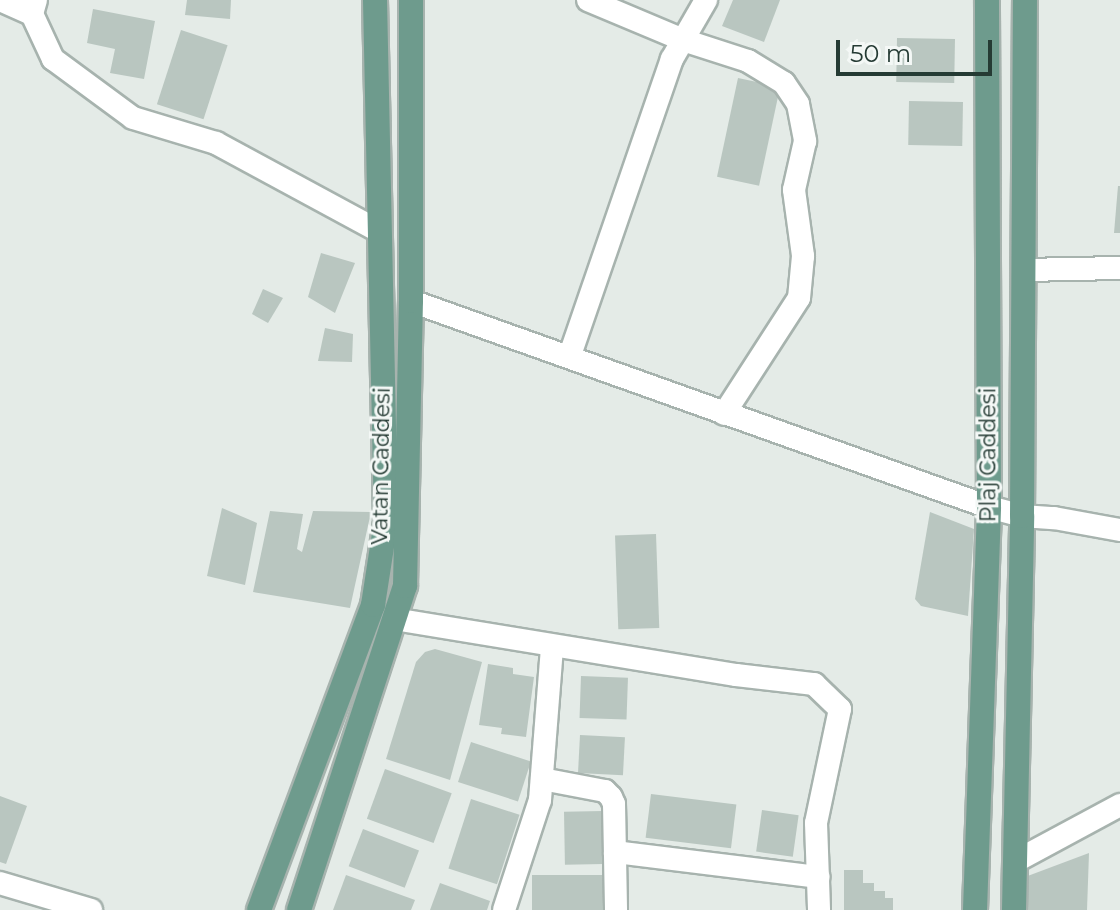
<!DOCTYPE html>
<html>
<head>
<meta charset="utf-8">
<style>
  body { margin:0 }
  #map { position:relative; width:1120px; height:910px; overflow:hidden; background:#e4ebe7; font-family:Montserrat,sans-serif }
  div>[style] { position:absolute }
  [style*='--x'] { left:calc(var(--x)*1px); top:calc(var(--y)*1px); width:calc(var(--w)*1px); rotate:calc(var(--a)*1deg) }
  .building>* { inset:0; background:#b9c6c0; transform-origin:0 0 }
  .roads { filter:drop-shadow(2px 0 #a7b3ae) drop-shadow(-2px 0 #a7b3ae) drop-shadow(0 2px #a7b3ae) drop-shadow(0 -2px #a7b3ae) }
  .minor>* { height:22px; margin:-11px; padding:0 11px; transform-origin:11px; border-radius:11px; background:#fff }
  .major>* { height:24px; margin:-12px; padding:0 12px; transform-origin:12px; border-radius:12px; background:#6e9b8d }
  span { translate:-50% -50%; white-space:nowrap; text-align:center; line-height:1.15; -webkit-text-stroke:6px #f4f8f6; paint-order:stroke }
  .street-label { font-size:22px; color:#253b34 }
  .scale { position:absolute; left:836px; top:40px; width:156px; height:36px; box-sizing:border-box; border:4px solid #253b34; border-top:0; padding-left:10px; font-size:24px; line-height:28px; white-space:nowrap; color:#253b34; -webkit-text-stroke:6px #f4f8f6; paint-order:stroke }
</style>
</head>
<body>
<div id="map">
  <div class="building">
    <div style="clip-path:polygon(187px 0,231px 0,230px 19px,185px 15px)"></div>
    <div style="clip-path:polygon(733px 0,780px 0,764px 42px,722px 26px)"></div>
    <div style="clip-path:polygon(93px 9px,155px 21px,144px 79px,110px 73px,115px 49px,87px 43px)"></div>
    <div style="left:181px;top:30px;width:49px;height:78px;rotate:18deg"></div>
    <div style="left:897px;top:38px;width:58px;height:44px;rotate:1deg"></div>
    <div style="left:738px;top:78px;width:43px;height:101px;rotate:12deg"></div>
    <div style="left:909px;top:101px;width:54px;height:44px;rotate:1deg"></div>
    <div style="clip-path:polygon(1118px 186px,1120px 186px,1120px 233px,1114px 233px)"></div>
    <div style="clip-path:polygon(321px 253px,355px 263px,335px 313px,308px 297px)"></div>
    <div style="clip-path:polygon(263px 289px,283px 298px,268px 323px,252px 314px)"></div>
    <div style="clip-path:polygon(325px 328px,353px 334px,352px 362px,318px 361px)"></div>
    <div style="clip-path:polygon(222px 508px,257px 523px,245px 585px,207px 576px)"></div>
    <div style="clip-path:polygon(270px 511px,303px 514px,297px 549px,302px 552px,313px 511px,371px 512px,350px 608px,253px 592px)"></div>
    <div style="clip-path:polygon(930px 512px,974px 529px,968px 616px,921px 606px,915px 599px)"></div>
    <div style="left:656px;top:534px;width:94px;height:41px;rotate:88deg"></div>
    <div style="clip-path:polygon(435px 649px,482px 662px,450px 780px,386px 759px,416px 662px,425px 652px)"></div>
    <div style="clip-path:polygon(488px 664px,513px 668px,513px 674px,534px 677px,526px 737px,501px 734px,502px 728px,479px 725px)"></div>
    <div style="left:581px;top:676px;width:47px;height:42px;rotate:2deg"></div>
    <div style="left:580px;top:735px;width:45px;height:38px;rotate:3deg"></div>
    <div style="left:471px;top:742px;width:63px;height:42px;rotate:18deg"></div>
    <div style="left:385px;top:769px;width:71px;height:53px;rotate:20deg"></div>
    <div style="left:651px;top:794px;width:86px;height:44px;rotate:7deg"></div>
    <div style="clip-path:polygon(0 796px,27px 806px,6px 864px,0 862px)"></div>
    <div style="left:471px;top:799px;width:51px;height:73px;rotate:18deg"></div>
    <div style="left:762px;top:810px;width:37px;height:42px;rotate:8deg"></div>
    <div style="left:603px;top:811px;width:53px;height:39px;rotate:89deg"></div>
    <div style="left:363px;top:829px;width:60px;height:40px;rotate:21deg"></div>
    <div style="clip-path:polygon(1089px 853px,1087px 910px,1024px 910px,1025px 877px)"></div>
    <div style="clip-path:polygon(844px 870px,863px 870px,863px 883px,874px 883px,874px 891px,885px 891px,885px 898px,893px 898px,893px 910px,844px 910px)"></div>
    <div style="clip-path:polygon(346px 875px,415px 900px,411px 910px,333px 910px)"></div>
    <div style="left:604px;top:875px;width:35px;height:72px;rotate:90deg"></div>
    <div style="clip-path:polygon(440px 883px,490px 901px,487px 910px,430px 910px)"></div>
  </div>
  <div class="roads">
    <div class="minor">
      <div style="--x:0;--y:0;--w:35;--a:24"></div>
      <div style="--x:36;--y:0;--w:15;--a:106"></div>
      <div style="--x:32;--y:14;--w:50;--a:65"></div>
      <div style="--x:53;--y:59;--w:99;--a:36.4"></div>
      <div style="--x:133;--y:118;--w:87;--a:16.8"></div>
      <div style="--x:216;--y:143;--w:185;--a:28.4"></div>
      <div style="--x:588;--y:0;--w:103;--a:22.8"></div>
      <div style="--x:683;--y:40;--w:68;--a:17.9"></div>
      <div style="--x:748;--y:61;--w:42;--a:31.4"></div>
      <div style="--x:784;--y:83;--w:25;--a:56"></div>
      <div style="--x:798;--y:104;--w:38;--a:79"></div>
      <div style="--x:805;--y:141;--w:50;--a:102.7"></div>
      <div style="--x:794;--y:190;--w:67;--a:82.2"></div>
      <div style="--x:803;--y:256;--w:42;--a:95.4"></div>
      <div style="--x:799;--y:298;--w:138;--a:122.9"></div>
      <div style="--x:1024;--y:270;--w:96;--a:-1.2"></div>
      <div style="--x:411;--y:301;--w:614;--a:19.62"></div>
      <div style="--x:989;--y:507;--w:34;--a:15"></div>
      <div style="--x:1022;--y:516;--w:32;--a:4"></div>
      <div style="--x:1054;--y:518;--w:67;--a:10.3"></div>
      <div style="--x:570;--y:355;--w:313;--a:-71"></div>
      <div style="--x:672;--y:59;--w:68;--a:-60"></div>
      <div style="--x:394;--y:619;--w:347;--a:9.3"></div>
      <div style="--x:736;--y:675;--w:79;--a:6.6"></div>
      <div style="--x:814;--y:684;--w:36;--a:44"></div>
      <div style="--x:840;--y:709;--w:116;--a:101.9"></div>
      <div style="--x:816;--y:823;--w:87;--a:88"></div>
      <div style="--x:542;--y:779;--w:64;--a:10.8"></div>
      <div style="--x:605;--y:791;--w:8;--a:45"></div>
      <div style="--x:611;--y:797;--w:8;--a:67"></div>
      <div style="--x:614;--y:804;--w:106;--a:88.9"></div>
      <div style="--x:615;--y:852;--w:205;--a:7"></div>
      <div style="--x:1016;--y:861;--w:118;--a:-28.3"></div>
      <div style="--x:0;--y:883;--w:95;--a:16.5"></div>
      <div style="--x:504;--y:910;--w:116;--a:-71.9"></div>
      <div style="--x:540;--y:800;--w:154;--a:-85.5"></div>
    </div>
    <div class="major">
      <div style="--x:259;--y:910;--w:326;--a:-69.5"></div>
      <div style="--x:373;--y:605;--w:85;--a:-81.2"></div>
      <div style="--x:386;--y:521;--w:521;--a:-91.21"></div>
      <div style="--x:299;--y:910;--w:341;--a:-71.9"></div>
      <div style="--x:405;--y:586;--w:285;--a:-88.8"></div>
      <div style="--x:411;--y:301;--w:301;--a:-90"></div>
      <div style="--x:975;--y:910;--w:403;--a:-88"></div>
      <div style="--x:989;--y:507;--w:507;--a:-90.23"></div>
      <div style="--x:1014;--y:910;--w:394;--a:-88.8"></div>
      <div style="--x:1022;--y:516;--w:516;--a:-89.67"></div>
    </div>
  </div>
  <div class="street-label">
    <span style="left:988px;top:455px;rotate:-90deg">Plaj Caddesi</span>
    <span style="left:381px;top:466px;rotate:-89deg">Vatan Caddesi</span>
  </div>
  <div class="scale">50 m</div>
</div>
</body>
</html>
